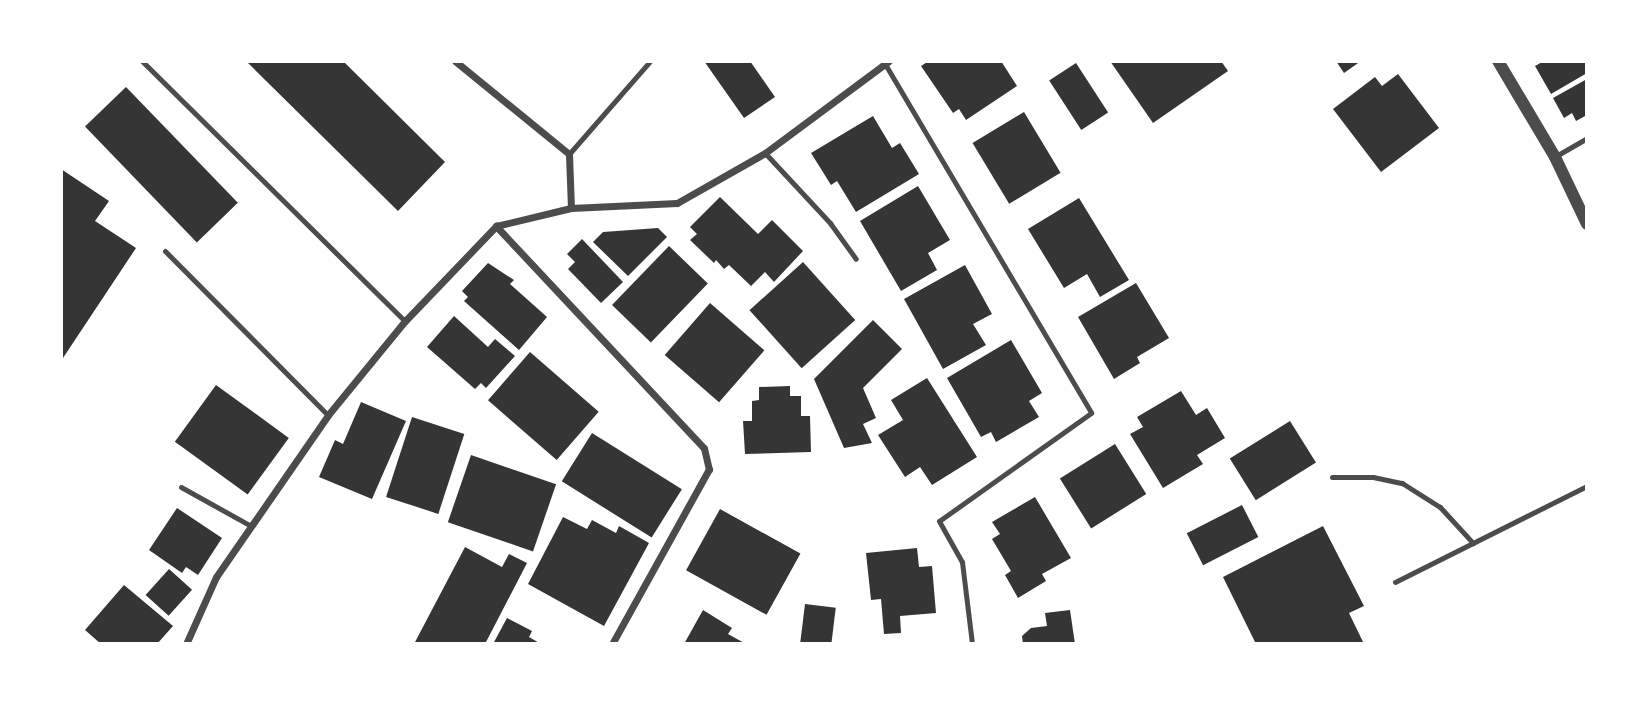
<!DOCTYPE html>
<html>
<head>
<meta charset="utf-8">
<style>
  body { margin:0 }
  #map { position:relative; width:1648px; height:705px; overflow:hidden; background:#fff; font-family:"Zilla Slab",serif }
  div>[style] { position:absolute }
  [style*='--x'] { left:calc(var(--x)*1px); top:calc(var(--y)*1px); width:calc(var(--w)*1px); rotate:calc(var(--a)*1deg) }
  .building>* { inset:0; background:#353535; transform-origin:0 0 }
  .service>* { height:5px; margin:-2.5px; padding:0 2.5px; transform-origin:2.5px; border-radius:2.5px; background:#4c4c4c }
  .minor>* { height:7px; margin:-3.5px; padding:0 3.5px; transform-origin:3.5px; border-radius:3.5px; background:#4c4c4c }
  .tertiary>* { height:12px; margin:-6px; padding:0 6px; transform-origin:6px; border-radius:6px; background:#4c4c4c }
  span { translate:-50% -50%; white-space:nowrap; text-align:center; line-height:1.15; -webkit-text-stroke:5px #fff; paint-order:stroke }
  .frame { position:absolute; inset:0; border:63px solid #fff; pointer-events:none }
</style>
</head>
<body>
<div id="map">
  <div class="building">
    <div style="clip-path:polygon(246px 61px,343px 61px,445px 162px,398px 211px)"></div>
    <div style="clip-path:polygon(704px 61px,750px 61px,775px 97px,744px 118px)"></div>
    <div style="clip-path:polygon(929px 61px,1001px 61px,1017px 86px,966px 120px,959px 109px,953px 113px,921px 66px)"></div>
    <div style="clip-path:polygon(1110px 61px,1221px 61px,1228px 71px,1153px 123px)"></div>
    <div style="clip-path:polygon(1336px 61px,1361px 61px,1344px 73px)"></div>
    <div style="clip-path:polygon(1544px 61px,1587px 61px,1587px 73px,1551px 94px,1535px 66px)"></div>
    <div style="left:1076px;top:63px;width:59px;height:32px;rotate:57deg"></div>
    <div style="clip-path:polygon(1398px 74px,1439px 128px,1381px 172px,1333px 109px,1375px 77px,1382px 86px)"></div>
    <div style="clip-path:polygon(1587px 79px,1587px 115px,1576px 121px,1572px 113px,1564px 118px,1553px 98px)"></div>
    <div style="left:126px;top:87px;width:161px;height:57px;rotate:46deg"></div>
    <div style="left:1024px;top:112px;width:71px;height:60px;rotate:59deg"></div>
    <div style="clip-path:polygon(873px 116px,892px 148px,900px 143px,919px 174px,856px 212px,837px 181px,831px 185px,811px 153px)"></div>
    <div style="clip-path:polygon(61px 169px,109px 201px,95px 221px,136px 248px,61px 361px)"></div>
    <div style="clip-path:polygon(918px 186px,950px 240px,928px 253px,937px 270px,901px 291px,860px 221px)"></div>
    <div style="clip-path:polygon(720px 197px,758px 234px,772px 220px,803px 251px,774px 282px,765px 272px,751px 286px,729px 265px,724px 269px,716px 260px,714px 263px,690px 240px,697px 234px,690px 227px)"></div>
    <div style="clip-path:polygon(1079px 198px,1129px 280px,1100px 297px,1087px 274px,1064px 288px,1028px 229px)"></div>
    <div style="clip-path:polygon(658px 228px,667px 237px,628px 276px,593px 242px,603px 232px)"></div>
    <div style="clip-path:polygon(582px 239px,623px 282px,601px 303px,568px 269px,575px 262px,567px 254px)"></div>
    <div style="left:669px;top:246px;width:54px;height:82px;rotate:44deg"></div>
    <div style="left:803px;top:262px;width:78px;height:72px;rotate:48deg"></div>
    <div style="clip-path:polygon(488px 263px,514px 280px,510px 284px,547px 317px,519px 350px,464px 301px,468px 297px,462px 291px)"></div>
    <div style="clip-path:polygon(965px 265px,992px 314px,973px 324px,986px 345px,943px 369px,904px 299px)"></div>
    <div style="clip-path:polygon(1136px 283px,1169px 338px,1137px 357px,1140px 363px,1114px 379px,1078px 317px)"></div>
    <div style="left:710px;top:303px;width:72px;height:69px;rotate:41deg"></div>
    <div style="clip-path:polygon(454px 316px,488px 347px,495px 339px,515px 356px,486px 388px,481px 383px,475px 389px,427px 347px)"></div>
    <div style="clip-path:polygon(873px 320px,902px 349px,863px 388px,876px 418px,863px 424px,872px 443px,844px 448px,814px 379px)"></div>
    <div style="clip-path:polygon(1011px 340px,1042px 393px,1029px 401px,1039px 417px,996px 442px,991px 432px,981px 437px,947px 378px)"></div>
    <div style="left:530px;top:352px;width:91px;height:64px;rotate:41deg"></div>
    <div style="clip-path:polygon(927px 378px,977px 457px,932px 485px,920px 467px,905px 477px,878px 435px,903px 420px,891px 400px)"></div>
    <div style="left:216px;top:385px;width:90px;height:70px;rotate:36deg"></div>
    <div style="clip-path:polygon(790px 386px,790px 396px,801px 396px,801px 416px,810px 416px,811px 452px,745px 454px,743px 421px,752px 421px,752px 401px,759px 400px,759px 387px)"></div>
    <div style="clip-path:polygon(1181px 391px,1196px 415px,1207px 408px,1225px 438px,1197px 455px,1203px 464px,1163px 488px,1130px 434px,1143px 427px,1137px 417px)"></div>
    <div style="clip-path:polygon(361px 402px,406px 421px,372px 499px,319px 477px,335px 440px,343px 444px)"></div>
    <div style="left:412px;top:417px;width:55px;height:84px;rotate:18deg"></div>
    <div style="left:1290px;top:421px;width:49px;height:71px;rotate:58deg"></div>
    <div style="left:592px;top:433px;width:106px;height:57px;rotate:32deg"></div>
    <div style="left:1115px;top:444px;width:59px;height:65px;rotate:58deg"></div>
    <div style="left:471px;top:455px;width:90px;height:71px;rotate:19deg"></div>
    <div style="clip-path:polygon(1035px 497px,1071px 558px,1042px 574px,1046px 581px,1018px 598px,1005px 575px,1011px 571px,992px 539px,1000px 534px,992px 522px)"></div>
    <div style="left:1242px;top:505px;width:36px;height:62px;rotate:63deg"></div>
    <div style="clip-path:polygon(177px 508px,222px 538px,198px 575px,186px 567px,182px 573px,149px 550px)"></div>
    <div style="left:720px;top:509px;width:92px;height:70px;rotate:29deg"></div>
    <div style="clip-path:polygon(563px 517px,587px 529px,592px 520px,616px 533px,619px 526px,649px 543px,604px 626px,528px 584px)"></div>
    <div style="clip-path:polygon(1323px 526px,1364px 606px,1349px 613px,1364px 644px,1256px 644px,1223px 577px)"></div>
    <div style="clip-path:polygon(465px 547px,502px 567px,509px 554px,527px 563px,485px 644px,414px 644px)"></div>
    <div style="clip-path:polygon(917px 548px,919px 567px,932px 566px,936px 613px,900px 616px,901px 633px,884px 634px,881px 599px,871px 600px,866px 553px)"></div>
    <div style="left:169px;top:569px;width:31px;height:35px;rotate:42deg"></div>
    <div style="clip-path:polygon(124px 585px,173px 626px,157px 644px,101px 644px,85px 630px)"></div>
    <div style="left:805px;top:604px;width:31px;height:40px;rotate:7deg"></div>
    <div style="clip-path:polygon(703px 610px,732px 628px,728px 634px,746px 644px,684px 644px)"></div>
    <div style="clip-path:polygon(1070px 610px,1075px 644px,1023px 644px,1022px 636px,1031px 628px,1047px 626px,1045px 613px)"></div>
    <div style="clip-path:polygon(507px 618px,532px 631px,529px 637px,541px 644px,493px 644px)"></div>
  </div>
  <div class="service">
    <div style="--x:142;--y:61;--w:370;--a:44.7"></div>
    <div style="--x:885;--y:64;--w:405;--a:59.4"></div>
    <div style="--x:1091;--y:413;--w:186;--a:144.6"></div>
    <div style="--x:939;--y:521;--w:47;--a:60.7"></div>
    <div style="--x:962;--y:562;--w:83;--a:83"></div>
    <div style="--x:765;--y:153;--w:96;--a:47.1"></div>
    <div style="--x:830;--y:223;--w:44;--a:54.2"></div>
    <div style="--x:569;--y:154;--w:123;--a:-48.9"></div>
    <div style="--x:1556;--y:156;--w:36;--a:-30"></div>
    <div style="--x:165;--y:251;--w:231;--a:45.2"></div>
    <div style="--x:1332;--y:477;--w:41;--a:0"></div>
    <div style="--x:1373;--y:477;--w:30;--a:12"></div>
    <div style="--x:1402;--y:483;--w:45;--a:32.3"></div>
    <div style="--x:1440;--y:507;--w:49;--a:47.5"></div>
    <div style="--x:181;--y:487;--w:80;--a:29.1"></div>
    <div style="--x:1395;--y:582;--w:215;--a:-26.6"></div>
  </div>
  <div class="minor">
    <div style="--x:455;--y:61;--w:147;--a:39.2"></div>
    <div style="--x:569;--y:154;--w:54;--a:87.9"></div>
    <div style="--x:496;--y:226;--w:304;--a:46.9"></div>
    <div style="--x:704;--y:448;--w:22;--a:77"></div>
    <div style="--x:709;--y:469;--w:200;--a:119"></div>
    <div style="--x:186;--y:644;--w:73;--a:-65.9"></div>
    <div style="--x:216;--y:577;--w:197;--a:-55.3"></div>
    <div style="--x:328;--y:415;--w:122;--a:-50.7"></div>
    <div style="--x:405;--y:321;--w:132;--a:-46.2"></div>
    <div style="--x:496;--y:226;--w:77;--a:-13.5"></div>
    <div style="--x:571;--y:208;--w:106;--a:-2.7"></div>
    <div style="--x:677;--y:203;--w:101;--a:-29.6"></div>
    <div style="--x:765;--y:153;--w:154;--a:-36.6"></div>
  </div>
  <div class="tertiary">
    <div style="--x:1498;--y:61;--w:112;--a:59.3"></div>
    <div style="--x:1555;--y:157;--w:74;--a:64.5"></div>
  </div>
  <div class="frame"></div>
</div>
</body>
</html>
